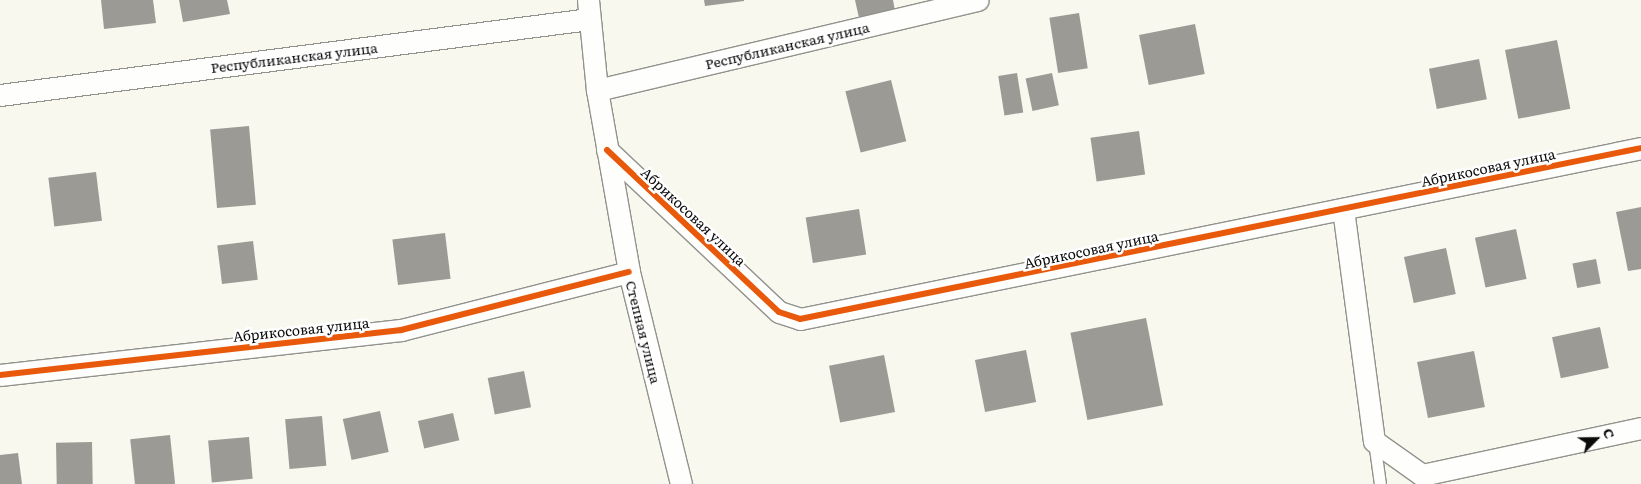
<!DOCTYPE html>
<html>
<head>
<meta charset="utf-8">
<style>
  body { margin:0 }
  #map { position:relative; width:1641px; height:484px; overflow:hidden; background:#f9f8ee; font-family:Literata,serif }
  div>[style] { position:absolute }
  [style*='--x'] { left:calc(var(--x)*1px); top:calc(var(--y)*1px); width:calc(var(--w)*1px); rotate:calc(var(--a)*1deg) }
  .building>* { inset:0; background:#9c9a94; transform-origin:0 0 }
  .roads { filter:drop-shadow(1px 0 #92928d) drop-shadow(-1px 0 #92928d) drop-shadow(0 1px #92928d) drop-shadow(0 -1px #92928d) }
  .service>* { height:11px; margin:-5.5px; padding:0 5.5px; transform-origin:5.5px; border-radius:5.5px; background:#fefefc }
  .minor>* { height:21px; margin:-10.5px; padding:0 10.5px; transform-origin:10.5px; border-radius:10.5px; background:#fefefc }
  .cycleway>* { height:6px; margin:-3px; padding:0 3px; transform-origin:3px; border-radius:3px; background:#e8590c }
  span { translate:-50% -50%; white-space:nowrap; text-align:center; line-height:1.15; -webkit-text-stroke:5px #fff; paint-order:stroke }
  .street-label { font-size:14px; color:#0b0b0b }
  .north { position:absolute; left:1571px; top:414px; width:50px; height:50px; -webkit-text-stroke:4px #fff; paint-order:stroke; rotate:67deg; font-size:14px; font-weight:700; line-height:20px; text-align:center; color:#0b0b0b }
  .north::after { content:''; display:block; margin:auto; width:18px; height:22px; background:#0b0b0b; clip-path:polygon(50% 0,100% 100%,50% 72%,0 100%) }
</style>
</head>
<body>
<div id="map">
  <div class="building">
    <div style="clip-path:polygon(101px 0,153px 0,156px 23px,104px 29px)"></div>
    <div style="clip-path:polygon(179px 0,227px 0,230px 14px,183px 22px)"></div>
    <div style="clip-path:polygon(704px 0,744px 0,744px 1px,705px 6px)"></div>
    <div style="clip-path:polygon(855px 0,893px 0,895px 11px,859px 18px)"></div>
    <div style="left:1079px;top:13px;width:56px;height:30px;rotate:81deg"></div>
    <div style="left:1195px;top:24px;width:51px;height:57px;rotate:79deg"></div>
    <div style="left:1557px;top:40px;width:70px;height:53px;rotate:79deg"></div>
    <div style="left:1479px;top:59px;width:41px;height:51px;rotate:79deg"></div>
    <div style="left:1017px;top:73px;width:40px;height:19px;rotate:81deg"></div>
    <div style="left:1052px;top:73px;width:33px;height:27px;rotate:78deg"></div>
    <div style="left:891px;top:80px;width:63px;height:47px;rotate:76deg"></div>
    <div style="left:249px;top:126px;width:79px;height:39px;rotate:85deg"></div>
    <div style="left:1139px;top:131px;width:44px;height:49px;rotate:82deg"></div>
    <div style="left:96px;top:172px;width:49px;height:48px;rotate:83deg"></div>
    <div style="clip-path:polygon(1641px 207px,1641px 269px,1628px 271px,1616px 212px)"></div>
    <div style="left:859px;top:209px;width:46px;height:54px;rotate:81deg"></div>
    <div style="left:1516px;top:229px;width:51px;height:42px;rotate:78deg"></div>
    <div style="left:445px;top:233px;width:46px;height:53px;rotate:83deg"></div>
    <div style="left:253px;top:241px;width:39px;height:36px;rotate:83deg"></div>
    <div style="left:1446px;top:248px;width:47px;height:43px;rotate:78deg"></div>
    <div style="left:1596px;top:259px;width:25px;height:24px;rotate:79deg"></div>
    <div style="left:1146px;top:318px;width:89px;height:77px;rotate:79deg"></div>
    <div style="left:1600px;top:327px;width:42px;height:49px;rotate:78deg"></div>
    <div style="left:1026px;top:350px;width:53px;height:52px;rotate:79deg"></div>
    <div style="left:1474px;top:351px;width:57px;height:58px;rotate:79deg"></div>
    <div style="left:884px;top:355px;width:58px;height:56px;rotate:79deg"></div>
    <div style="left:524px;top:371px;width:37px;height:37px;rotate:79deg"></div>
    <div style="left:380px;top:411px;width:42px;height:38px;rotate:78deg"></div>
    <div style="left:453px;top:413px;width:28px;height:36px;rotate:77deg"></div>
    <div style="left:322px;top:416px;width:50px;height:37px;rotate:85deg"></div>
    <div style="left:170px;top:435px;width:49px;height:40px;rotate:84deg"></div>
    <div style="left:249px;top:437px;width:42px;height:41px;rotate:85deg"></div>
    <div style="left:92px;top:442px;width:42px;height:36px;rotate:89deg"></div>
    <div style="clip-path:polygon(18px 453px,22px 484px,0 484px,0 455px)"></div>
  </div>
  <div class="roads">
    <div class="service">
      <div style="--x:1374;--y:441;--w:43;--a:82.1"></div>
    </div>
    <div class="minor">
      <div style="--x:588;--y:0;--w:90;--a:84.3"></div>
      <div style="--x:597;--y:90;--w:185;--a:80"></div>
      <div style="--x:629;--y:272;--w:218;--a:76.2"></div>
      <div style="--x:597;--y:90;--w:391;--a:-13.3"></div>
      <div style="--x:0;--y:95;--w:594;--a:-7.35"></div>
      <div style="--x:607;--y:150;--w:236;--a:43.3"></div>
      <div style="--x:779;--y:312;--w:22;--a:18"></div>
      <div style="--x:800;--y:319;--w:858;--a:-11.49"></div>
      <div style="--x:1343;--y:209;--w:234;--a:82.4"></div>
      <div style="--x:1374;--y:441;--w:59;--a:35.3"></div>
      <div style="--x:1422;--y:475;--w:224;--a:-12.1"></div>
      <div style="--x:0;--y:375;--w:404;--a:-6.4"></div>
      <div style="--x:401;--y:330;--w:235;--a:-14.3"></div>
    </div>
  </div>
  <div class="cycleway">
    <div style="--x:607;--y:150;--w:236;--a:43.3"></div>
    <div style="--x:779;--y:312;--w:22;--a:18"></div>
    <div style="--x:800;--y:319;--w:858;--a:-11.49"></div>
    <div style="--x:0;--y:375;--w:404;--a:-6.4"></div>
    <div style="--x:401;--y:330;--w:235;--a:-14.3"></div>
  </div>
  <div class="street-label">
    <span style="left:787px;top:45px;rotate:-13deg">Республиканская улица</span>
    <span style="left:294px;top:57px;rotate:-7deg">Республиканская улица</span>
    <span style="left:1488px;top:167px;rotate:-12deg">Абрикосовая улица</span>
    <span style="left:694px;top:216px;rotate:43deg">Абрикосовая улица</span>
    <span style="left:1091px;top:249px;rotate:-12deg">Абрикосовая улица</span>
    <span style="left:301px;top:329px;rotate:-6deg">Абрикосовая улица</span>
    <span style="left:644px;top:332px;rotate:76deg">Степная улица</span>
  </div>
  <div class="north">С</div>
</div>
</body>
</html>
